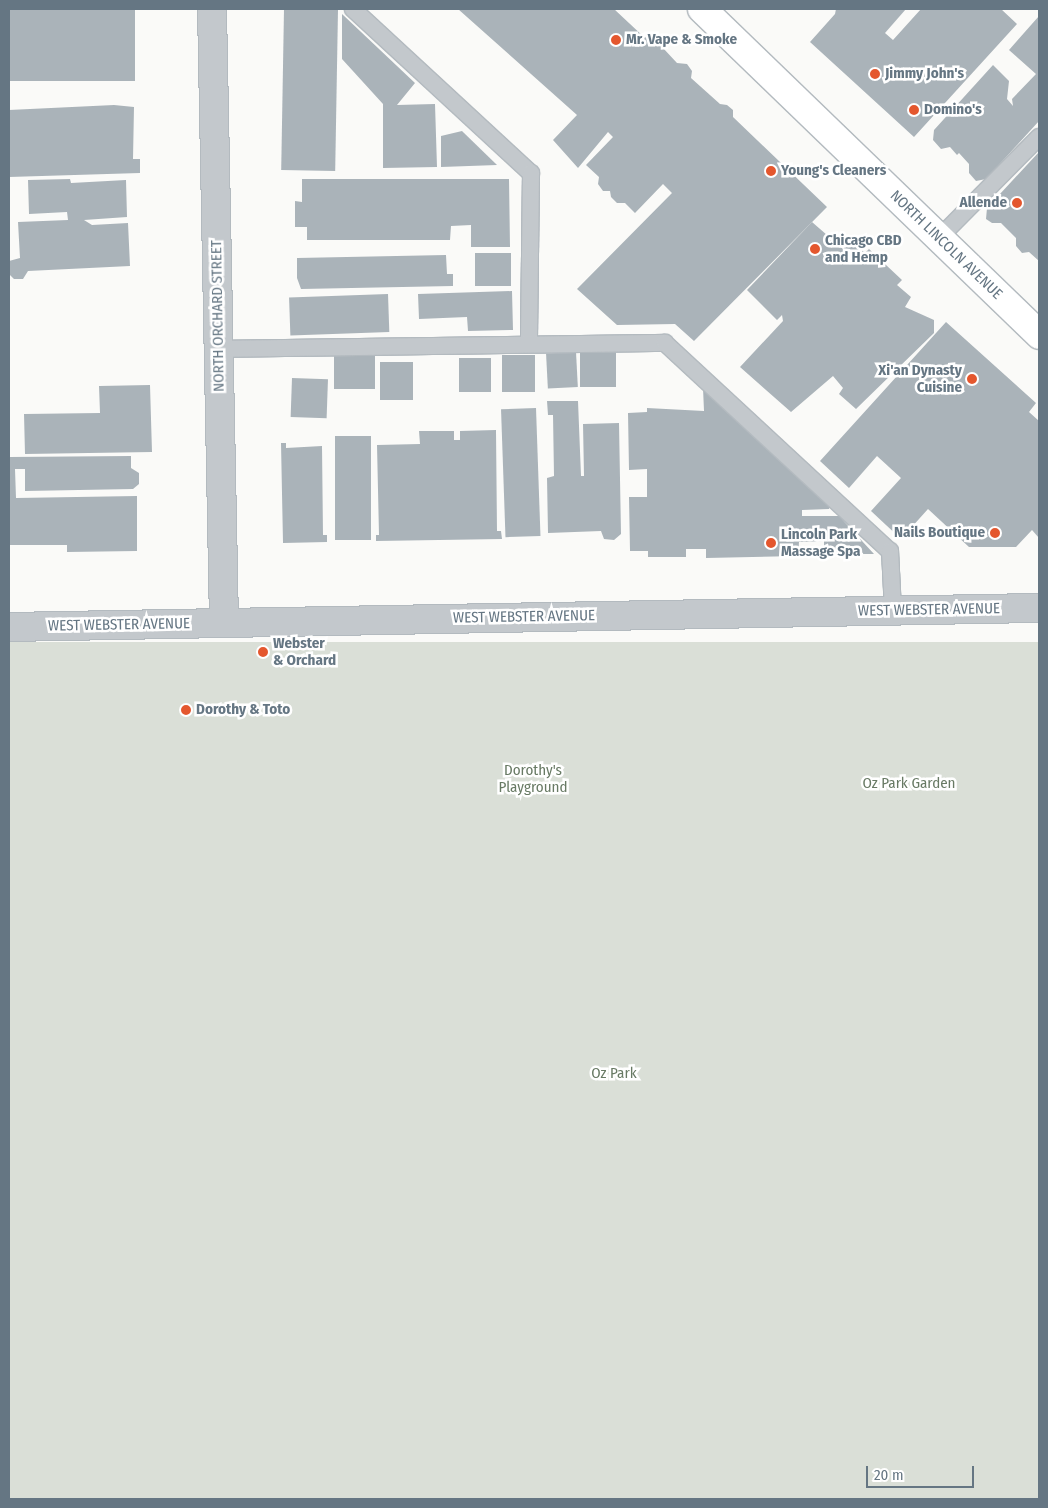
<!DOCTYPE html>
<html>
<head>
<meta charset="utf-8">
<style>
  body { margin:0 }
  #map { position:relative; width:1048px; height:1508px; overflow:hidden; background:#fafaf8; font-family:"Fira Sans Condensed",sans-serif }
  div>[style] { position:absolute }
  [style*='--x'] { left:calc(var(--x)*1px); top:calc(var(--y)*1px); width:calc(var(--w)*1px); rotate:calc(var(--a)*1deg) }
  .green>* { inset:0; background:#dadfd7; transform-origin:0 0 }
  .building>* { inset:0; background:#aab3b9; transform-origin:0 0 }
  .roads { filter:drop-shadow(1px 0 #b3babf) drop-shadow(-1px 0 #b3babf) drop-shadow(0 1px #b3babf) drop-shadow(0 -1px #b3babf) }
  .service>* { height:16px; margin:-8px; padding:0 8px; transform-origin:8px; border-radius:8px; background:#c3c8cc }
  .minor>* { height:28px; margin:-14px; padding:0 14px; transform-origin:14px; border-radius:14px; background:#c3c8cc }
  .tertiary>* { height:28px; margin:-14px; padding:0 14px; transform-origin:14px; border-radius:14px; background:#c3c8cc }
  .secondary>* { height:28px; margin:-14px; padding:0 14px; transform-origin:14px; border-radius:14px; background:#fff }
  .dots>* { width:14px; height:14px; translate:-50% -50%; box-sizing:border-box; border:2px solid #fff; border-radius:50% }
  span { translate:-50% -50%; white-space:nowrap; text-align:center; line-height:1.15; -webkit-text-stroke:5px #fff; paint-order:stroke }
  .poi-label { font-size:15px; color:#657683; font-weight:700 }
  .left { translate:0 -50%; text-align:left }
  .right { translate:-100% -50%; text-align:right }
  .street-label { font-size:15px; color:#657683 }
  .park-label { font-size:15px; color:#687a64 }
  .frame { position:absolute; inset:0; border:10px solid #657683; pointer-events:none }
  .scale { position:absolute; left:866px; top:1466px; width:108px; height:22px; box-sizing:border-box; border:2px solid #657683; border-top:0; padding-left:6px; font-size:15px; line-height:18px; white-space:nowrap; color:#657683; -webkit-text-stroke:4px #fff; paint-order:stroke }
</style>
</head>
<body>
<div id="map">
  <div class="green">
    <div style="left:1039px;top:642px;width:857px;height:1030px;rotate:90deg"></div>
  </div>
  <div class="building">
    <div style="left:10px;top:9px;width:125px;height:72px"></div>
    <div style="left:284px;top:9px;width:54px;height:161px;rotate:1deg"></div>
    <div style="clip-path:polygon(458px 9px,614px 9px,645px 38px,649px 33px,677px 63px,687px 64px,692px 71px,691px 78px,720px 104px,727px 105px,733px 110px,733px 117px,827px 207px,694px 341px,675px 324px,617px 325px,577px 289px,672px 193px,663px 184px,635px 213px,625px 203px,617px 203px,611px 197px,610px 191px,603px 191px,598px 184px,599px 177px,586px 165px,613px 137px,608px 132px,578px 168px,553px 140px,577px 115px)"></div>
    <div style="clip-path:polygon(836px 9px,906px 9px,885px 33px,893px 40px,921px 9px,1001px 9px,1017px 24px,914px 137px,810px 42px,835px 14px)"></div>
    <div style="clip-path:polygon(342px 14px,415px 83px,397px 105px,435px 104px,437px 167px,383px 168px,383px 104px,342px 59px)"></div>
    <div style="clip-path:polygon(1039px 16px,1039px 121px,986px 179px,976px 181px,969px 173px,969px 164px,959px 153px,957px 155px,950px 147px,941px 149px,933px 140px,934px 130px,993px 65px,1009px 81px,1007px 99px,1013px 106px,1012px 99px,1036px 74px,1009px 50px)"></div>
    <div style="clip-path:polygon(114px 105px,134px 107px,133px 159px,140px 159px,140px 173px,9px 177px,9px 110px)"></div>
    <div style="clip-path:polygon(462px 131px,497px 165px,441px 167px,441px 136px)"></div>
    <div style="clip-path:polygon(1039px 152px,1039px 261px,1029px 252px,1022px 253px,1016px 246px,1016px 238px,1001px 223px,992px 223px,986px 219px,987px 208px)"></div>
    <div style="clip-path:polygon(70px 179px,71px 183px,126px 180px,127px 217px,84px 220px,92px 225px,128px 223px,130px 266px,28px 271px,23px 279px,14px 279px,9px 274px,9px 261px,20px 258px,18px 222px,68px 220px,67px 212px,29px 214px,28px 180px)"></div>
    <div style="clip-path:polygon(302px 179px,509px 179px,510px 247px,471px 247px,471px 225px,451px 226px,450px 240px,307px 240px,307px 227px,295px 227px,295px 201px,302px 202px)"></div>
    <div style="clip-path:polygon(812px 222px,843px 249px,851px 241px,865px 253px,869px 249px,902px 280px,897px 285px,911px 297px,905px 307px,934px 320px,934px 333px,856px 409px,839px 394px,843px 388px,833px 376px,791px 412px,740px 367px,783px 321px,782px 315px,777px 320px,747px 290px)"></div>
    <div style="left:511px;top:253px;width:33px;height:36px;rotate:90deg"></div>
    <div style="clip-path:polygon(446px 255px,447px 274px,453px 274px,453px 286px,301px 289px,297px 278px,297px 258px)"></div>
    <div style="clip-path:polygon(512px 291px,513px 330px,468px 331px,467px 317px,419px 319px,418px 294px)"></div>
    <div style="left:388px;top:294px;width:38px;height:99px;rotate:88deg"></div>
    <div style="clip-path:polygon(946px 322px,1036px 403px,1029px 412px,1039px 421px,1039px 538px,1032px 530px,1016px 547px,969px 547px,928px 509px,901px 539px,871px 511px,901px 478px,877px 456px,849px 488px,820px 461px)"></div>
    <div style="left:576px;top:352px;width:35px;height:30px;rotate:87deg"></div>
    <div style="left:580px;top:352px;width:36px;height:35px"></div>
    <div style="left:535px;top:355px;width:37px;height:33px;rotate:90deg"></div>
    <div style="left:375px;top:356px;width:33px;height:41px;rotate:90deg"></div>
    <div style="left:459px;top:358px;width:32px;height:34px"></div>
    <div style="left:380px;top:362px;width:33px;height:38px"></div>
    <div style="left:292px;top:378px;width:36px;height:39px;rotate:2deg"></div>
    <div style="clip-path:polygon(150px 385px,152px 452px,25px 454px,24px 414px,100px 413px,99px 386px)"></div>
    <div style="clip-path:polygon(703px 388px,830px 505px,829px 509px,802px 510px,802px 516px,839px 516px,874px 554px,824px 554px,824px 541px,799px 542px,798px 556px,706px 558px,706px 549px,686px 549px,686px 557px,648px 557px,648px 551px,630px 551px,629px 497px,647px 497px,647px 469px,629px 470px,628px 413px,647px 412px,647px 408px,704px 411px)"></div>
    <div style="clip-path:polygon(547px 401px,578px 401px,581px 476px,584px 476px,583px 424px,619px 423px,621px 534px,614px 540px,604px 539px,601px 531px,548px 533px,547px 478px,554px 476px,553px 415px,548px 415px)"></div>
    <div style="left:536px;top:408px;width:128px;height:35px;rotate:88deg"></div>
    <div style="clip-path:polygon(496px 430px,497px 531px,501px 531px,502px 539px,376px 541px,376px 535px,379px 535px,377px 445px,420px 444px,419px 431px,454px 431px,454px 440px,460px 440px,460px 431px)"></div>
    <div style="left:335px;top:436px;width:36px;height:104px"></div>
    <div style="clip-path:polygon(281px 443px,286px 443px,286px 448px,322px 446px,323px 535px,327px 535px,327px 542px,283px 543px)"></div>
    <div style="clip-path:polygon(131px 456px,131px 468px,139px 473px,139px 484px,133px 489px,25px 491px,25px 469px,15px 469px,16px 498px,137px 496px,137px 551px,67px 552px,67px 545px,9px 545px,9px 457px)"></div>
  </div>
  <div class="roads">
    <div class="service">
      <div style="--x:353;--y:9;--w:242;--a:42.7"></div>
      <div style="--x:531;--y:173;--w:171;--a:90.7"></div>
      <div style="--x:939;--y:238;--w:142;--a:-45.3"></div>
      <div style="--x:219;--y:349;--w:446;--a:-0.8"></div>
      <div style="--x:665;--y:343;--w:306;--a:42.8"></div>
      <div style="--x:890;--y:551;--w:60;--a:87.1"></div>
    </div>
    <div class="minor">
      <div style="--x:212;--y:9;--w:614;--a:88.88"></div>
    </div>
    <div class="tertiary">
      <div style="--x:9;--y:627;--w:1030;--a:-1.06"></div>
    </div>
    <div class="secondary">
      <div style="--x:702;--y:9;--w:469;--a:44"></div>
    </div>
  </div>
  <div class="dots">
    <div style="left:616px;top:40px;background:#e4572e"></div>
    <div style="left:875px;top:74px;background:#e4572e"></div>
    <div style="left:914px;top:110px;background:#e4572e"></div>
    <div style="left:771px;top:171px;background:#e4572e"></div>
    <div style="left:1017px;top:203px;background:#e4572e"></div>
    <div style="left:815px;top:249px;background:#e4572e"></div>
    <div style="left:972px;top:379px;background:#e4572e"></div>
    <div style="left:995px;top:533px;background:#e4572e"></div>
    <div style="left:771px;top:543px;background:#e4572e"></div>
    <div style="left:263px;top:652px;background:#e4572e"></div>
    <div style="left:186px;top:710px;background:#e4572e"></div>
  </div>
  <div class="poi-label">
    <span class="left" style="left:626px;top:40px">Mr. Vape &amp; Smoke</span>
    <span class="left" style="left:885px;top:74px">Jimmy John's</span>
    <span class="left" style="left:924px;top:110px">Domino's</span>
    <span class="left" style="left:781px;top:171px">Young's Cleaners</span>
    <span class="right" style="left:1007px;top:203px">Allende</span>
    <span class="left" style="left:825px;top:249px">Chicago CBD<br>and Hemp</span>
    <span class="right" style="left:962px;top:379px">Xi'an Dynasty<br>Cuisine</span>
    <span class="right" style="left:985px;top:533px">Nails Boutique</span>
    <span class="left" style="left:781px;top:543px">Lincoln Park<br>Massage Spa</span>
    <span class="left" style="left:273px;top:652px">Webster<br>&amp; Orchard</span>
    <span class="left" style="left:196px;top:710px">Dorothy &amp; Toto</span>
  </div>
  <div class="street-label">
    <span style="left:946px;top:245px;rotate:44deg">NORTH LINCOLN AVENUE</span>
    <span style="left:218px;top:316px;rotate:-91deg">NORTH ORCHARD STREET</span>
    <span style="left:929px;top:610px;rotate:-1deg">WEST WEBSTER AVENUE</span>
    <span style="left:524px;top:617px;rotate:-1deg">WEST WEBSTER AVENUE</span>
    <span style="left:119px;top:625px;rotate:-1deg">WEST WEBSTER AVENUE</span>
  </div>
  <div class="park-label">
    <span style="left:533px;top:779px">Dorothy's<br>Playground</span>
    <span style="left:909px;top:784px">Oz Park Garden</span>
    <span style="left:614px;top:1074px">Oz Park</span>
  </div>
  <div class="frame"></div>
  <div class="scale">20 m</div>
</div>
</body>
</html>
